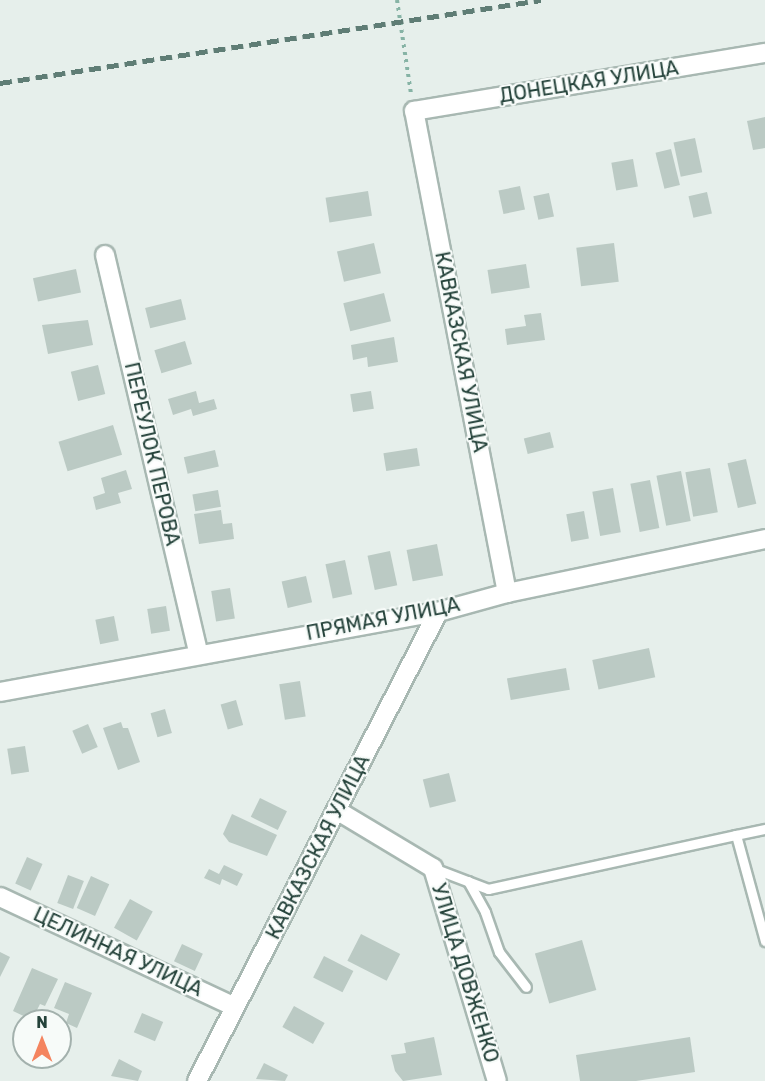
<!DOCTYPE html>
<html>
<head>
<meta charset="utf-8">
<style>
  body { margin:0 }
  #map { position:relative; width:765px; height:1081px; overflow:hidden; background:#e6efeb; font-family:Rubik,sans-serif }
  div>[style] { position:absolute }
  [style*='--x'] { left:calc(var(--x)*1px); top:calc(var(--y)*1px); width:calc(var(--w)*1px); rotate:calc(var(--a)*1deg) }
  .building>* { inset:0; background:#bbcac4; transform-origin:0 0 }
  .path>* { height:4px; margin-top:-2px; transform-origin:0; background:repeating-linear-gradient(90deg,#86b3a5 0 3px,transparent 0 7.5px) }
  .roads { filter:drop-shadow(2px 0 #a8b8b2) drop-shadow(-2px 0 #a8b8b2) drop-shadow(0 2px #a8b8b2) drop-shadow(0 -2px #a8b8b2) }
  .lane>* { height:9px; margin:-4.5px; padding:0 4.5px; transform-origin:4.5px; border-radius:4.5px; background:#fff }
  .street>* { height:18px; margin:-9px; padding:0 9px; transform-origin:9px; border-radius:9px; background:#fff }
  .secondary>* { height:18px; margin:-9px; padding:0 9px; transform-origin:9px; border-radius:9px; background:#fff }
  .rail>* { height:4.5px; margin-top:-2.25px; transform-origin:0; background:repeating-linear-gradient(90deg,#5f7d75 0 12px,transparent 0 18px) }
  span { translate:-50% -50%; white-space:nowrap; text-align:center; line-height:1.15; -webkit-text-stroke:4.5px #f7fbf9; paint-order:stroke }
  .street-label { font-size:20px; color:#24423a }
  .north { position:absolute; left:12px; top:1009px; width:60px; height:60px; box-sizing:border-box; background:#f7fbf9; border:2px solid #a3b1ad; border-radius:50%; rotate:0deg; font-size:16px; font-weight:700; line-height:24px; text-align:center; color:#24423a }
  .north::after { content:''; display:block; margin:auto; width:21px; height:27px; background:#f4845f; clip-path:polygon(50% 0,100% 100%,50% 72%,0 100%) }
</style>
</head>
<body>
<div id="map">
  <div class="building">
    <div style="clip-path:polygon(765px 117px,765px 148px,753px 150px,747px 121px)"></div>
    <div style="left:695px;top:138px;width:35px;height:22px;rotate:78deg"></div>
    <div style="left:671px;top:149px;width:37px;height:16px;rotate:76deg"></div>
    <div style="left:633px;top:159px;width:28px;height:22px;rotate:80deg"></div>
    <div style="left:520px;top:186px;width:24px;height:22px;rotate:78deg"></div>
    <div style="left:368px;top:191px;width:25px;height:43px;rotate:81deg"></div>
    <div style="left:707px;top:192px;width:22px;height:19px;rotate:77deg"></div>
    <div style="left:549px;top:193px;width:24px;height:16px;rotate:78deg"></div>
    <div style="left:374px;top:243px;width:31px;height:38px;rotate:77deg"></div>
    <div style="left:614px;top:243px;width:39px;height:38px;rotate:83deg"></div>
    <div style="left:526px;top:264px;width:24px;height:39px;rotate:81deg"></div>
    <div style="left:76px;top:269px;width:24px;height:44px;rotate:78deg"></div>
    <div style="left:384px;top:293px;width:29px;height:42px;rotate:76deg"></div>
    <div style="left:181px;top:299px;width:21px;height:37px;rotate:76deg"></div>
    <div style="clip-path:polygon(541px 313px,545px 340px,507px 345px,505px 329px,526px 326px,524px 315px)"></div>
    <div style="clip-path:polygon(88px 320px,93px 345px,48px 354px,42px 325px)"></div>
    <div style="clip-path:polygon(394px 337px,398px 362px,368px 367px,367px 357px,353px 360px,351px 345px)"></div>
    <div style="left:185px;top:341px;width:24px;height:32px;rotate:73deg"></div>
    <div style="left:98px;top:365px;width:30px;height:28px;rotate:76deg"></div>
    <div style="clip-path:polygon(196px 391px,199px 403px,214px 399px,217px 409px,193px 416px,191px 409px,173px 415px,168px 399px)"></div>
    <div style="left:371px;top:391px;width:18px;height:21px;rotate:81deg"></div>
    <div style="left:113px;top:425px;width:31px;height:57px;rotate:73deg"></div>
    <div style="left:550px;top:432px;width:16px;height:27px;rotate:76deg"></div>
    <div style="left:417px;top:448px;width:18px;height:34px;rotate:81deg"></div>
    <div style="left:215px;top:450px;width:17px;height:32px;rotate:77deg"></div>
    <div style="left:746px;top:459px;width:46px;height:19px;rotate:77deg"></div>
    <div style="left:710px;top:468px;width:45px;height:25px;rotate:80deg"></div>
    <div style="clip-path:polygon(126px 470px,132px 489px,118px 493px,121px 503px,96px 510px,93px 497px,105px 493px,101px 478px)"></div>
    <div style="left:681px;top:471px;width:51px;height:25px;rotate:79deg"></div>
    <div style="left:650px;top:480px;width:49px;height:20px;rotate:79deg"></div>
    <div style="left:613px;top:488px;width:45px;height:21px;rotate:80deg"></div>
    <div style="left:218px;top:490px;width:17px;height:26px;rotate:80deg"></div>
    <div style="clip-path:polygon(221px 510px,223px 524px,232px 523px,234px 539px,199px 544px,194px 514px)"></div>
    <div style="left:584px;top:511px;width:28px;height:18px;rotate:80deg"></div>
    <div style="left:437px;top:544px;width:32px;height:31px;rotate:79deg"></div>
    <div style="left:390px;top:551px;width:35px;height:23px;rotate:78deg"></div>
    <div style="left:345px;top:560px;width:35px;height:20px;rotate:78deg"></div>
    <div style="left:306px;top:576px;width:27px;height:25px;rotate:77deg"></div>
    <div style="left:230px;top:588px;width:31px;height:19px;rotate:81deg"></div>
    <div style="left:166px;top:606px;width:25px;height:19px;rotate:81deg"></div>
    <div style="left:114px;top:616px;width:25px;height:19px;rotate:79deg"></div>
    <div style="left:649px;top:648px;width:30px;height:58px;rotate:78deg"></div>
    <div style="left:566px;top:668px;width:22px;height:60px;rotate:80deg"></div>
    <div style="left:300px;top:681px;width:36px;height:21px;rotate:81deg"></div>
    <div style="left:236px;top:700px;width:26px;height:16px;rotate:74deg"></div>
    <div style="left:165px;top:709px;width:25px;height:15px;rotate:74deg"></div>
    <div style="clip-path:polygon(121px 722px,123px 728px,128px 728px,140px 762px,118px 770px,103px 728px)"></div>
    <div style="left:88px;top:724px;width:25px;height:17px;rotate:67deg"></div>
    <div style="left:25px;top:746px;width:26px;height:18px;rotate:81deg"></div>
    <div style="left:449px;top:773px;width:29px;height:27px;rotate:76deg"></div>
    <div style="left:260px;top:798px;width:30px;height:21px;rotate:26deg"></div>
    <div style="clip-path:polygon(232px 814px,277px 835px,267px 856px,229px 842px,223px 834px)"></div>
    <div style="left:27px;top:857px;width:17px;height:29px;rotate:24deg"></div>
    <div style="clip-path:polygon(224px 865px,243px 874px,237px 886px,222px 879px,220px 885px,204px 878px,209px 869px,219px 874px)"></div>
    <div style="left:68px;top:875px;width:17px;height:30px;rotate:21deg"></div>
    <div style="left:91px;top:876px;width:20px;height:35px;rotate:24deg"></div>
    <div style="left:130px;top:899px;width:26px;height:33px;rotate:29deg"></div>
    <div style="left:361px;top:934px;width:44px;height:30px;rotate:27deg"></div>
    <div style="left:582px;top:940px;width:52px;height:49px;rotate:74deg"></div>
    <div style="left:182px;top:944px;width:23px;height:19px;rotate:25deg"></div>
    <div style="clip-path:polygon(0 952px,10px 957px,0 977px)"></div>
    <div style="left:324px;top:956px;width:33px;height:24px;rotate:27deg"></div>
    <div style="clip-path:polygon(32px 968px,58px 979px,45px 1006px,40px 1004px,32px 1020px,13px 1011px)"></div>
    <div style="clip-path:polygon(65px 982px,92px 993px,77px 1028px,66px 1023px,69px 1014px,54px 1008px)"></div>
    <div style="left:294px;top:1006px;width:35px;height:24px;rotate:29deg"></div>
    <div style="left:142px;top:1013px;width:23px;height:21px;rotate:23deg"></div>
    <div style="clip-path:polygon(434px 1037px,442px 1075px,403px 1081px,395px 1071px,391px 1055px,406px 1053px,404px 1043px)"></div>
    <div style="clip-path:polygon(690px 1037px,695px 1072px,636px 1081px,580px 1081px,576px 1055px)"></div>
    <div style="clip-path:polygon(119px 1059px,142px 1071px,138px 1081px,111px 1076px)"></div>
    <div style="clip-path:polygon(264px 1063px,288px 1075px,285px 1081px,256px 1079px)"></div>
  </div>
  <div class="path">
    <div style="--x:397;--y:0;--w:95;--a:81.5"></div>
  </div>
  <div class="roads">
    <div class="lane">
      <div style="--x:736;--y:835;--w:30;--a:-12"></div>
      <div style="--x:433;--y:868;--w:59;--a:20.9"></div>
      <div style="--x:488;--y:889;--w:254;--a:-12.3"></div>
      <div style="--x:736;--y:835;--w:110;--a:74.7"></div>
      <div style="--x:468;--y:881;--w:35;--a:61"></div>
      <div style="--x:485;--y:912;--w:42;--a:70.7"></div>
      <div style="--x:499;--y:952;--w:44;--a:52.4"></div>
    </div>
    <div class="street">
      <div style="--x:105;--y:255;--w:409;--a:76.8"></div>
      <div style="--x:507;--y:593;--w:491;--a:-100.9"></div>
      <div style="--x:414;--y:111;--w:356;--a:-9.4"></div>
      <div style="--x:0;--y:692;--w:445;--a:-10.4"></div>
      <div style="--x:338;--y:811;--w:111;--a:31"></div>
      <div style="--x:433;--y:868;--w:222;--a:73.3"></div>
      <div style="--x:0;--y:897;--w:259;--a:25.1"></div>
    </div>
    <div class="secondary">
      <div style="--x:197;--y:1081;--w:527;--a:-62.8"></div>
      <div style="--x:438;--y:612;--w:72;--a:-15.4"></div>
      <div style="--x:507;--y:593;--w:264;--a:-11.8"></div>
    </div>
  </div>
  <div class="rail">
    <div style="--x:0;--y:83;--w:547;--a:-8.72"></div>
  </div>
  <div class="street-label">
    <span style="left:589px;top:82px;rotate:-9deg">ДОНЕЦКАЯ УЛИЦА</span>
    <span style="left:461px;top:352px;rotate:79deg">КАВКАЗСКАЯ УЛИЦА</span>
    <span style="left:152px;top:454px;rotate:77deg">ПЕРЕУЛОК ПЕРОВА</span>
    <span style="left:383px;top:619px;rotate:-11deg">ПРЯМАЯ УЛИЦА</span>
    <span style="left:318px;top:847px;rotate:-63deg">КАВКАЗСКАЯ УЛИЦА</span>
    <span style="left:118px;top:952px;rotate:25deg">ЦЕЛИННАЯ УЛИЦА</span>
    <span style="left:465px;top:973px;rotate:73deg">УЛИЦА ДОВЖЕНКО</span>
  </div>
  <div class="north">N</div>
</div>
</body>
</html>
